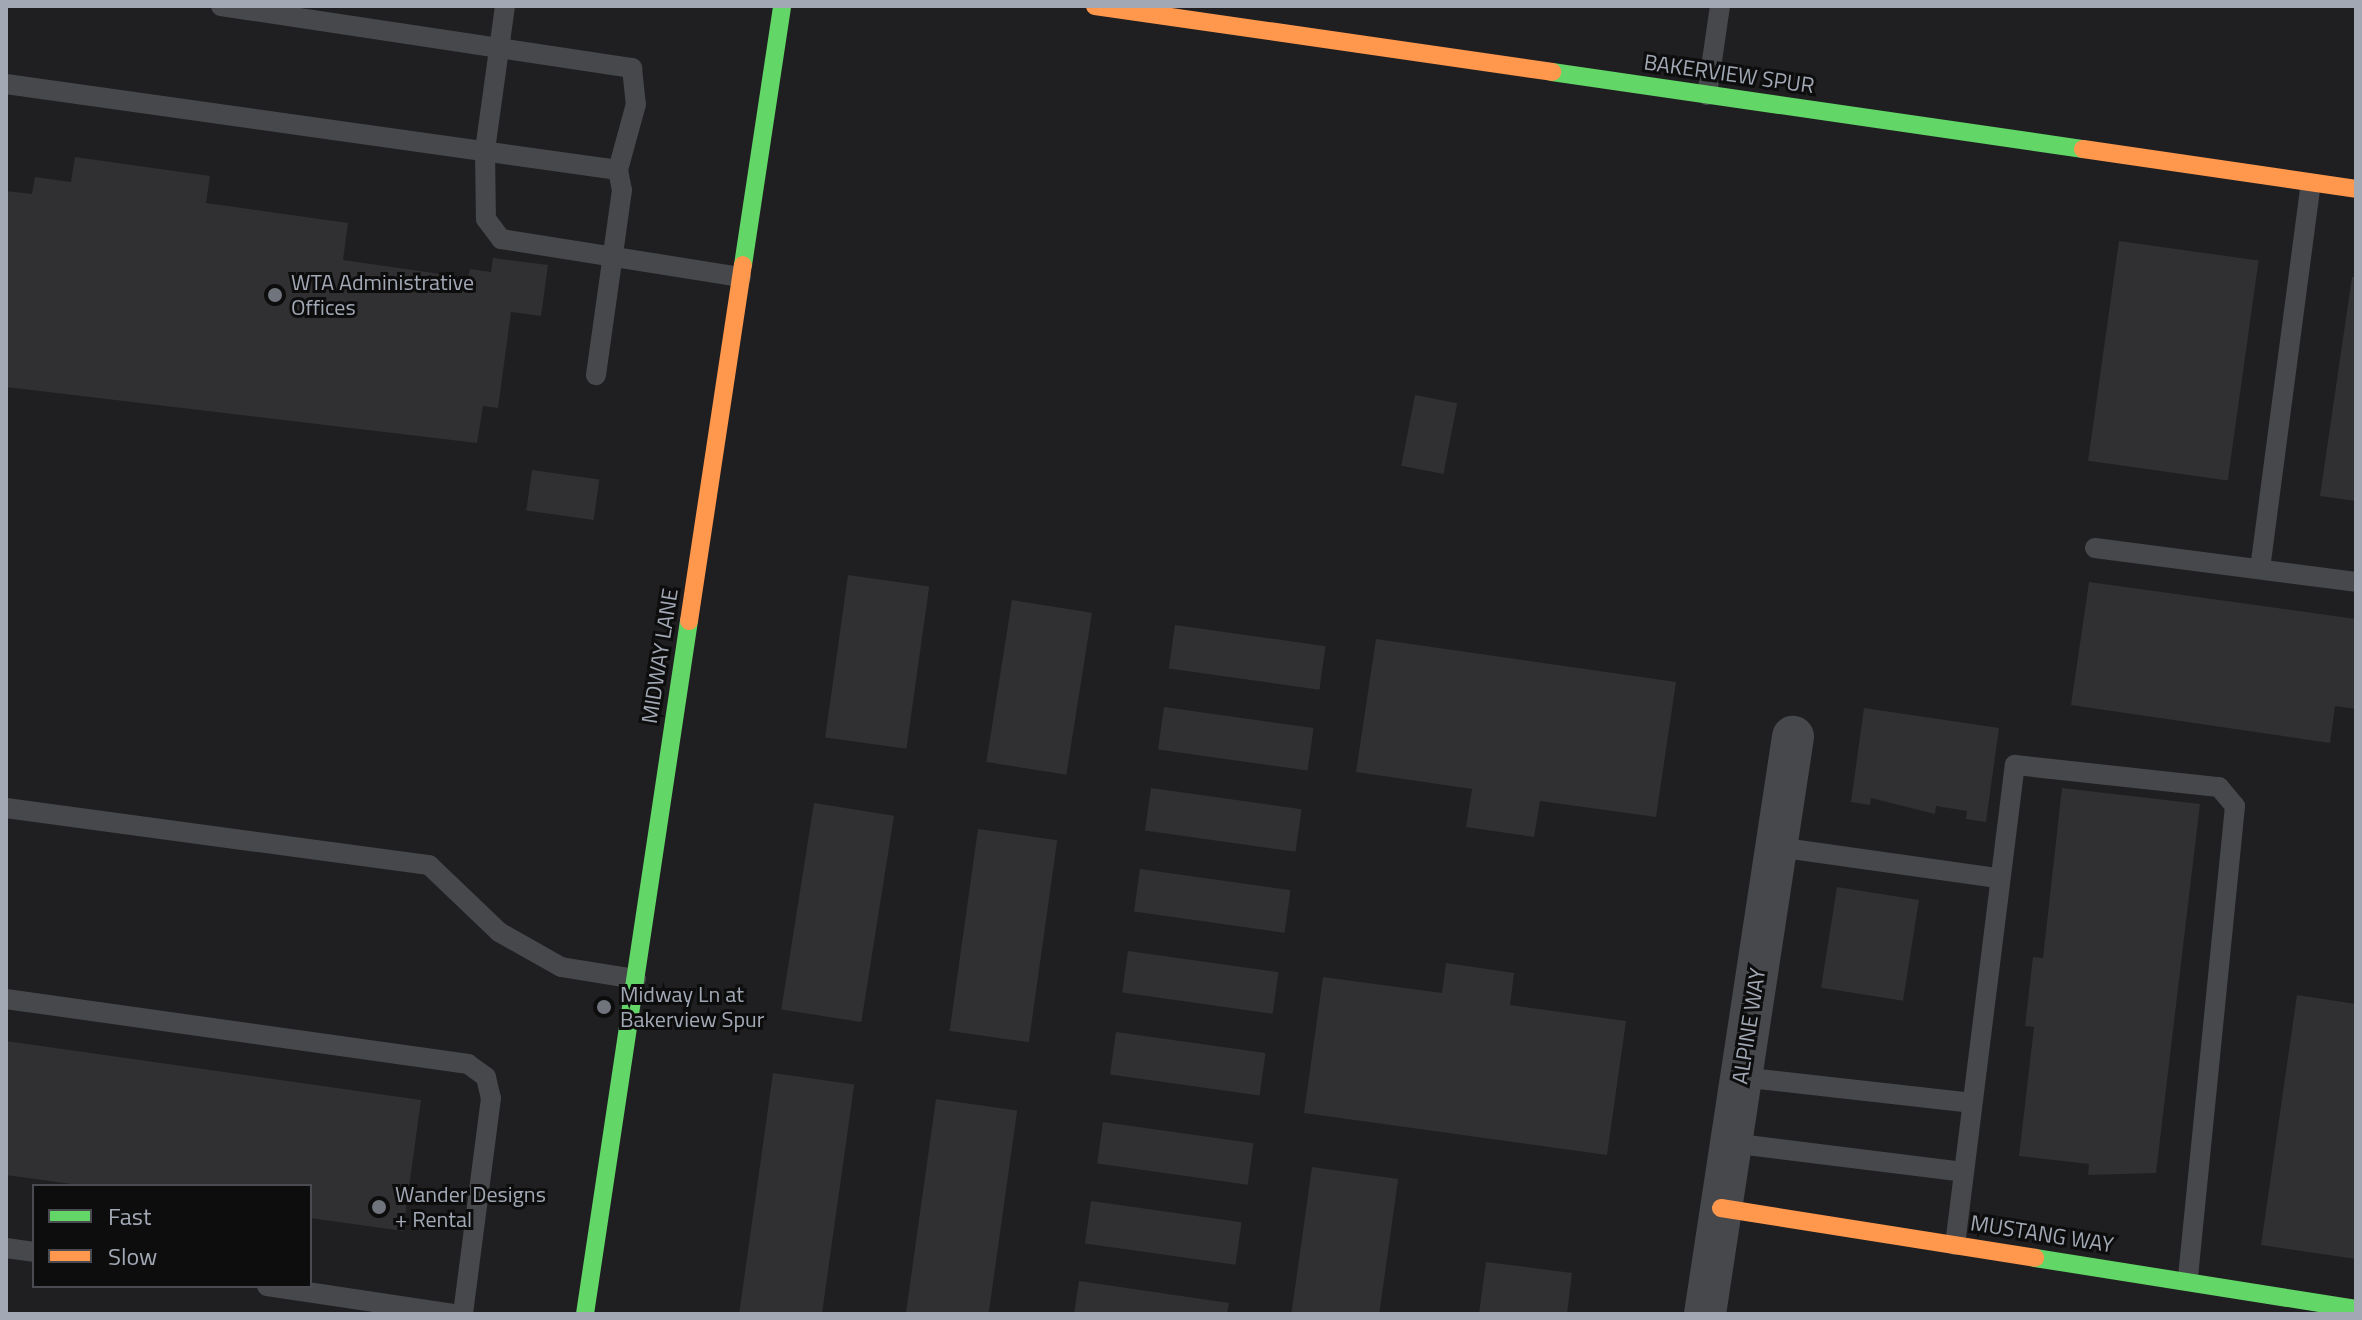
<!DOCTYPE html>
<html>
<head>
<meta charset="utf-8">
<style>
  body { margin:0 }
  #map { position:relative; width:2362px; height:1320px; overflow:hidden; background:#121213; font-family:"Titillium Web",sans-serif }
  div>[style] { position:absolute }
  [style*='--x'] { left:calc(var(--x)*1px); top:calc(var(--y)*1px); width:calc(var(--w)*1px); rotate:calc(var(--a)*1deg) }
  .built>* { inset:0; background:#1f1f21 }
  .building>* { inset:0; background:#303032; transform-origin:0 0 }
  .lane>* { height:20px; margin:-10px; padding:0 10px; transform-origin:10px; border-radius:10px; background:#46484b }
  .street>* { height:42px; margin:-21px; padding:0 21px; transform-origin:21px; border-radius:21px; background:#46484b }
  .fast>* { height:18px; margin:-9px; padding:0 9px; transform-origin:9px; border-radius:9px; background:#63d668 }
  .slow>* { height:18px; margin:-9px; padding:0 9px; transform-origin:9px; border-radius:9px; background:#ff974d }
  .dots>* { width:22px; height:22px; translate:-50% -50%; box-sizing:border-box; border:4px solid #0d0d0e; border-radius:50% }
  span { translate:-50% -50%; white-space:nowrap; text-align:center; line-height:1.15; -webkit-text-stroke:6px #0d0d0e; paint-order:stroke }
  .street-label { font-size:22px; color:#a2a9b5 }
  .poi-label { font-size:22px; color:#a2a9b5 }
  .left { translate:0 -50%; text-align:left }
  .frame { position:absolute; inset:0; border:8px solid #a2a9b5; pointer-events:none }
  .legend { position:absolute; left:32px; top:1184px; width:280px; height:104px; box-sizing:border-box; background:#0d0d0e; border:2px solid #494b51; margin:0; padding:10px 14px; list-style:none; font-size:24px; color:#a2a9b5 }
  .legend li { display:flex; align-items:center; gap:16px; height:40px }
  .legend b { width:40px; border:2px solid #494b51 }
</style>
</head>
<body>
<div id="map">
  <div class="built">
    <div style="clip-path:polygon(evenodd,6px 6px,2356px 6px,2356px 1314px,6px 1314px,6px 6px,34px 1186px,310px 1186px,310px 1286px,34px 1286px,34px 1186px)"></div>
  </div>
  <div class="building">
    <div style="clip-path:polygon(75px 157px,210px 176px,206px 203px,348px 223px,343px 260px,468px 278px,470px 269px,491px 272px,493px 258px,548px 265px,541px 316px,511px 312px,498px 408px,483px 406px,477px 443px,6px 387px,6px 191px,32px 194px,35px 177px,71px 182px)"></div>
    <div style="left:2119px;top:241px;width:141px;height:222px;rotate:8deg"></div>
    <div style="clip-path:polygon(2352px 277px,2356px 277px,2356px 501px,2320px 496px)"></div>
    <div style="left:1415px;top:395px;width:43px;height:72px;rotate:11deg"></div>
    <div style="left:532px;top:470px;width:68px;height:41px;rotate:8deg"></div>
    <div style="left:848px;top:575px;width:82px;height:164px;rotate:8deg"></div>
    <div style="clip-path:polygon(2089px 582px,2356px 619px,2356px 709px,2335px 706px,2330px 743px,2071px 705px)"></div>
    <div style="left:1012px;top:600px;width:81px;height:164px;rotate:9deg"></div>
    <div style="left:1175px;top:625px;width:152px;height:44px;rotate:8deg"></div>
    <div style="clip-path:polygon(1376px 639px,1676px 682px,1656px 817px,1540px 801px,1534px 837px,1466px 827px,1472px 789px,1356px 772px)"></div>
    <div style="left:1164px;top:707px;width:151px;height:43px;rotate:8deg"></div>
    <div style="clip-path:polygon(1864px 708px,1999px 728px,1986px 822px,1966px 819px,1967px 811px,1936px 806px,1935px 814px,1871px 798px,1870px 805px,1851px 802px)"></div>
    <div style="left:1151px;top:788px;width:152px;height:43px;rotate:8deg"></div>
    <div style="clip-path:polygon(2062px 788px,2200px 804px,2156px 1173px,2088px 1175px,2089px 1164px,2019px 1156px,2034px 1027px,2025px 1026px,2033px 957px,2043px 958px)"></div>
    <div style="left:814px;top:803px;width:81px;height:209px;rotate:9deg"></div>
    <div style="left:978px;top:829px;width:80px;height:204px;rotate:8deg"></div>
    <div style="left:1140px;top:869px;width:152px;height:43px;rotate:8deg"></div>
    <div style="left:1837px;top:887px;width:83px;height:102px;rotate:9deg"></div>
    <div style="left:1128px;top:951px;width:152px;height:42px;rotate:8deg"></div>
    <div style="clip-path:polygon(1446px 963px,1514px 973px,1510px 1005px,1626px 1021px,1607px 1155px,1304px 1113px,1323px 977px,1442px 993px)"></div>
    <div style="clip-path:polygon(2297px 995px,2356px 1004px,2356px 1259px,2261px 1245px)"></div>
    <div style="left:1116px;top:1032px;width:151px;height:43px;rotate:8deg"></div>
    <div style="clip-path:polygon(6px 1041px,421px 1100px,403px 1231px,310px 1218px,310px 1186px,86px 1186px,6px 1175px)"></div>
    <div style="left:773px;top:1073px;width:82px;height:244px;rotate:8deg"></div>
    <div style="left:936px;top:1099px;width:82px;height:217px;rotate:8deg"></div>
    <div style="left:1103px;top:1122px;width:152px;height:42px;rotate:8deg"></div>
    <div style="left:1312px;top:1167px;width:87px;height:148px;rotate:8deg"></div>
    <div style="left:1091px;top:1201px;width:152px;height:43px;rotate:8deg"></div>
    <div style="clip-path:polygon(1486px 1262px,1572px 1273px,1567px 1314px,1479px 1314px)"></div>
    <div style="clip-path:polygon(1079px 1281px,1229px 1303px,1227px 1314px,1074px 1314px)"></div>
  </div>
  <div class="lane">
    <div style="--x:221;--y:6;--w:416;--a:8.6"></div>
    <div style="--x:632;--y:68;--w:36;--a:84"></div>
    <div style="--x:636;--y:104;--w:68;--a:105.3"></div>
    <div style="--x:618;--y:170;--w:20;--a:79"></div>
    <div style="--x:622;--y:190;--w:187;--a:98"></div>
    <div style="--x:505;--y:6;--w:146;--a:97.9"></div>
    <div style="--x:485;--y:151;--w:68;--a:89.2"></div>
    <div style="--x:486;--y:219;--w:25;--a:53"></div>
    <div style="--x:501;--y:239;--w:243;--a:9"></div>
    <div style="--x:6;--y:84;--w:618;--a:8"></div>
    <div style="--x:1707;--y:95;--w:90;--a:-81.7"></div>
    <div style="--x:2095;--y:548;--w:263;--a:7.4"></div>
    <div style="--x:2260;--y:569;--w:389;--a:-82.5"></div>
    <div style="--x:6;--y:808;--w:427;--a:7.7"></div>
    <div style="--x:429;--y:865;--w:97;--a:43.7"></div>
    <div style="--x:499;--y:932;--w:71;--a:29.4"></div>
    <div style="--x:561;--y:967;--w:76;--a:9.1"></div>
    <div style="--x:1777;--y:847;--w:223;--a:8"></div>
    <div style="--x:6;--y:999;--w:467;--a:8"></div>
    <div style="--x:468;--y:1064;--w:22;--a:36"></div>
    <div style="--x:486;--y:1077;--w:22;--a:77"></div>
    <div style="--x:491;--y:1098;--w:218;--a:97.4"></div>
    <div style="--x:1741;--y:1077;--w:231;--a:6.4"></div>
    <div style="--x:1731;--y:1143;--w:234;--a:7.1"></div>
    <div style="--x:1955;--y:1245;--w:484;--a:-82.9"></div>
    <div style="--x:2015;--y:765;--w:205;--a:6.2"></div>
    <div style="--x:2219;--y:787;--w:25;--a:50"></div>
    <div style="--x:2235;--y:806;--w:477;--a:95.7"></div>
    <div style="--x:6;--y:1248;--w:28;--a:8"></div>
    <div style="--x:267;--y:1286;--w:190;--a:8.5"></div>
  </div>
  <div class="street">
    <div style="--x:1705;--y:1314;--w:584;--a:-81.33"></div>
  </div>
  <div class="fast">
    <div style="--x:1552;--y:72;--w:537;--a:8.25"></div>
    <div style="--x:743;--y:265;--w:262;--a:-81.4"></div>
    <div style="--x:2035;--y:1258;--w:325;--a:9"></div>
    <div style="--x:585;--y:1314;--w:701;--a:-81.47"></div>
  </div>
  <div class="slow">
    <div style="--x:1095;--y:6;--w:462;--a:8.2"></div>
    <div style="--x:2083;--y:149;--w:276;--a:8.3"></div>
    <div style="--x:689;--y:621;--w:360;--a:-81.4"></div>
    <div style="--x:1721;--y:1208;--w:318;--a:9"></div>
  </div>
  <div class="dots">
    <div style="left:275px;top:295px;background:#70747c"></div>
    <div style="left:604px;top:1007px;background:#70747c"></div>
    <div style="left:379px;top:1207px;background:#70747c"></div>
  </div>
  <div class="street-label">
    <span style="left:1729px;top:74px;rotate:8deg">BAKERVIEW SPUR</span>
    <span style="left:660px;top:656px;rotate:-81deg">MIDWAY LANE</span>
    <span style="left:1749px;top:1026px;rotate:-81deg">ALPINE WAY</span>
    <span style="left:2042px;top:1234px;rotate:9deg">MUSTANG WAY</span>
  </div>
  <div class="poi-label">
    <span class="left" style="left:291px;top:295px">WTA Administrative<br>Offices</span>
    <span class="left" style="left:620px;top:1007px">Midway Ln at<br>Bakerview Spur</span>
    <span class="left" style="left:395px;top:1207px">Wander Designs<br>+ Rental</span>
  </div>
  <div class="frame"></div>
  <ul class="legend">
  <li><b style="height:10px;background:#63d668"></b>Fast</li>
  <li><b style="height:10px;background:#ff974d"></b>Slow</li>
  </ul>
</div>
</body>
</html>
